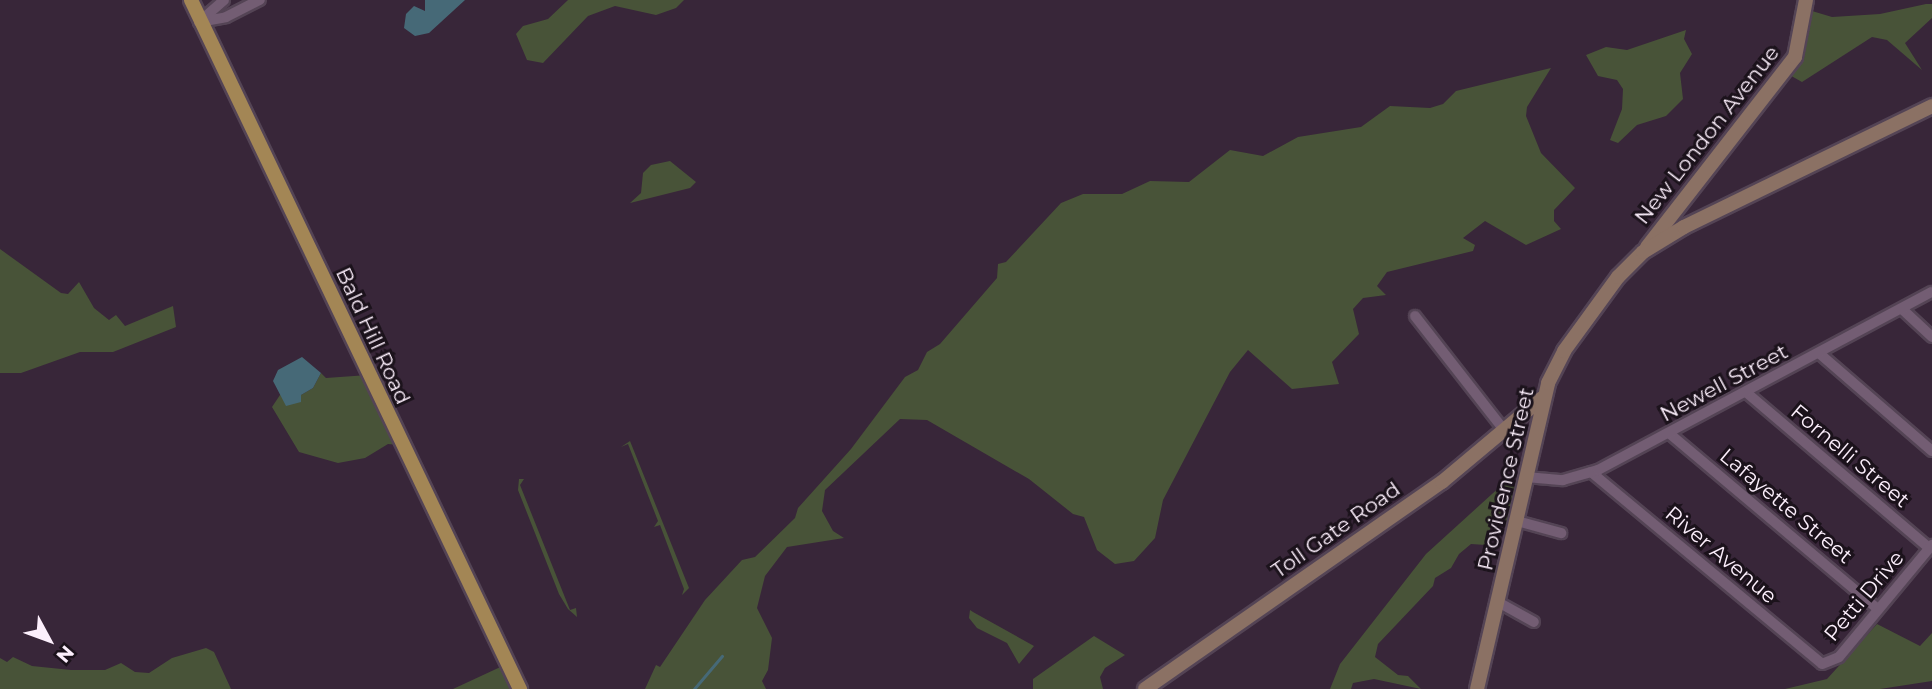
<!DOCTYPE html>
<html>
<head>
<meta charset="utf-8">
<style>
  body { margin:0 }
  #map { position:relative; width:1932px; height:689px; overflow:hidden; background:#382639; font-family:Montserrat,sans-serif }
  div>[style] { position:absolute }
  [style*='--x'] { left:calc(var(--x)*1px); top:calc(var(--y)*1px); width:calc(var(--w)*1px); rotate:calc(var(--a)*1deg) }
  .green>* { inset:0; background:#485338 }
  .water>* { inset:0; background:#466977 }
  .stream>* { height:2.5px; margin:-1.25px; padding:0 1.25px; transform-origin:1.25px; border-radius:1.25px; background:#466977 }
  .roads { filter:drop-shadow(2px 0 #544455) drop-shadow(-2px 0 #544455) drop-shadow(0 2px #544455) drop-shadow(0 -2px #544455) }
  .street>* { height:10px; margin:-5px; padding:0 5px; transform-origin:5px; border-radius:5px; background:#735d73 }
  .secondary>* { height:14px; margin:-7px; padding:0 7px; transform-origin:7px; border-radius:7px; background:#8b7164 }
  .primary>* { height:14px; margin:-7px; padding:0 7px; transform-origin:7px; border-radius:7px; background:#a38655 }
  span { translate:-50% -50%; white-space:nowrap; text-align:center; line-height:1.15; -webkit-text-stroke:6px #1b121b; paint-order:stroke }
  .street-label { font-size:21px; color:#fceffc }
  .north { position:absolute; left:14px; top:605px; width:70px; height:70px; -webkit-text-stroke:5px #1b121b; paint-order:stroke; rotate:131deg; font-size:19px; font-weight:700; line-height:28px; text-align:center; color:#fceffc }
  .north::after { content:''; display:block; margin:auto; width:24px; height:32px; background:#fceffc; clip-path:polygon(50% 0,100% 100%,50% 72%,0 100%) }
</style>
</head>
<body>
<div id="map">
  <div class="green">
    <div style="clip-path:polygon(568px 0,684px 0,676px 8px,656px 15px,615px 6px,588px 16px,543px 63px,527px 60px,516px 34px,523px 26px,548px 19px)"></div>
    <div style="clip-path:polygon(1926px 4px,1932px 4px,1932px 18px,1905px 43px,1922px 70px,1887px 40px,1872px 37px,1802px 82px,1786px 73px,1812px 11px,1832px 17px,1880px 14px)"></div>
    <div style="clip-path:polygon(1686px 30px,1684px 39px,1692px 54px,1680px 73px,1683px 99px,1666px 116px,1637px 125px,1618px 143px,1610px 140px,1622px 109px,1623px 89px,1617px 80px,1598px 76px,1586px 55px,1606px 47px,1627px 50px)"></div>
    <div style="clip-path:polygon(1551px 68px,1527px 107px,1526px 116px,1541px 153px,1575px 188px,1554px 210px,1554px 221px,1561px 229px,1526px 245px,1485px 221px,1463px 238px,1475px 245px,1473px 251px,1387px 272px,1377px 286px,1386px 295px,1363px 298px,1353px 309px,1359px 334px,1332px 362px,1339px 384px,1292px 389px,1248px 350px,1230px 372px,1163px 500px,1155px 538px,1134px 561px,1115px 564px,1097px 550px,1084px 517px,1073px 514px,1029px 479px,927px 420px,900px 419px,825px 490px,822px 511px,833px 531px,844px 538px,787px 547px,765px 576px,757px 608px,772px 638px,768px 670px,762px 681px,766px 689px,645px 689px,656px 665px,660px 667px,705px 600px,742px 560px,755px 557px,795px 518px,798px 508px,851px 449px,905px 377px,918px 370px,927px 352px,940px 344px,997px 278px,998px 264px,1006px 262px,1061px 203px,1083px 194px,1122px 194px,1150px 181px,1189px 182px,1230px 150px,1263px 156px,1298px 137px,1361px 127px,1390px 106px,1430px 108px,1443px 104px,1456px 91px)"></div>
    <div style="clip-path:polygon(670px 161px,696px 182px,690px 188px,630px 203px,641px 193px,643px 173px,651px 165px)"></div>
    <div style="clip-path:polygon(0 249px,61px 293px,68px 294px,79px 282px,94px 308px,109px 320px,116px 315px,125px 326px,173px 306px,176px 327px,113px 352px,80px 352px,21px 373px,0 373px)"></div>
    <div style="clip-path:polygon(321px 373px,326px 378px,368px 375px,400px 445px,388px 444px,365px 458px,338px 463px,299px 452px,272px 407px,282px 392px,301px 402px,301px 395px,313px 388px)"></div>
    <div style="clip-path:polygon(630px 441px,689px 588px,682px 595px,684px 589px,660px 525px,654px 527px,658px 521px,628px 444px,621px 447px)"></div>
    <div style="clip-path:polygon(519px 479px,524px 479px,520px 485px,570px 610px,576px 608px,577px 617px,568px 609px,559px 594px,518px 490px)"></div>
    <div style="clip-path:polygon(1503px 484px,1522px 487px,1513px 526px,1491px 525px,1486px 545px,1471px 544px,1459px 554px,1451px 568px,1435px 578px,1433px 586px,1378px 644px,1375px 657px,1398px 675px,1408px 676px,1421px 689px,1374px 679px,1353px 683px,1351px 689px,1330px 689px,1340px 664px,1426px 554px)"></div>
    <div style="clip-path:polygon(970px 610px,973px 612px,1034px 646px,1019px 664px,1007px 643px,977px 628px,969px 618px)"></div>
    <div style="clip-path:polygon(1877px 624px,1920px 646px,1932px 633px,1932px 681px,1880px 689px,1785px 689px,1827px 679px)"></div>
    <div style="clip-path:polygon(1094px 636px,1125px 655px,1105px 668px,1100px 677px,1103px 689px,1033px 689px,1033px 679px)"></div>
    <div style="clip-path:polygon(206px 648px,214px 652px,231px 689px,0 689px,0 658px,7px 662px,13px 657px,32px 666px,71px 670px,105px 670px,121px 663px,135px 672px,149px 673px,172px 658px)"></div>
    <div style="clip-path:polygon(509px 663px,521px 689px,453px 689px)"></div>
  </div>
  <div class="water">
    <div style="clip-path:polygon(425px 0,465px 0,429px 33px,415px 36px,404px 28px,406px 14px,414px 6px,425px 11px)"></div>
    <div style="clip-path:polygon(302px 357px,321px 373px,313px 388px,301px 395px,301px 402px,286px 406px,273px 381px,278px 370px)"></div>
  </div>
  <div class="stream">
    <div style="--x:694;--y:689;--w:43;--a:-49.7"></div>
  </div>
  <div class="roads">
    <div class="street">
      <div style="--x:199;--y:22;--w:27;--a:-10"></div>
      <div style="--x:226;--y:17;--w:38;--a:-27"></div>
      <div style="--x:199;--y:22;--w:33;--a:-41"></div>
      <div style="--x:1902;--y:309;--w:41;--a:43"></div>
      <div style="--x:1415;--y:316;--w:146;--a:52"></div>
      <div style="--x:1820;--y:354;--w:148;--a:40.9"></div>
      <div style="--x:1747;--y:393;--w:239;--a:40.4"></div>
      <div style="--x:1670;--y:434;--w:272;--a:40.1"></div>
      <div style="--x:1591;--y:472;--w:300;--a:39.7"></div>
      <div style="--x:1822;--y:664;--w:18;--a:-22"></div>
      <div style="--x:1839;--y:657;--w:146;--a:-50.3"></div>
      <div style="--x:1526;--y:477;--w:37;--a:5"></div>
      <div style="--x:1563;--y:480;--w:36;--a:-16"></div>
      <div style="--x:1598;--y:470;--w:378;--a:-28.1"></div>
      <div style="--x:1517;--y:521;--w:46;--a:15.3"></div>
      <div style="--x:1498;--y:602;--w:41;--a:29.1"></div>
    </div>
    <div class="secondary">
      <div style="--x:1647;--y:247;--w:241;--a:-52.1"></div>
      <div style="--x:1795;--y:57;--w:58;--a:-79.1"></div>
      <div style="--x:1145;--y:689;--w:362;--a:-34.9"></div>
      <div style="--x:1442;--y:482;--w:131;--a:-40"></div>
      <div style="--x:1477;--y:689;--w:314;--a:-76.9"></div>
      <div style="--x:1548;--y:383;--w:36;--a:-63"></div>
      <div style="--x:1564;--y:351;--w:92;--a:-53.9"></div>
      <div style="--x:1618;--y:277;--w:35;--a:-45"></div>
      <div style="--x:1643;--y:252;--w:48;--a:-31.4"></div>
      <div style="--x:1684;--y:227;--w:276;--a:-26"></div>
    </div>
    <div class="primary">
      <div style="--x:191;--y:0;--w:764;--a:64.48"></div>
    </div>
  </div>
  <div class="street-label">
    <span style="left:1707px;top:135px;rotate:-52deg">New London Avenue</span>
    <span style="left:373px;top:336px;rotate:65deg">Bald Hill Road</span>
    <span style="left:1724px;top:383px;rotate:-28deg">Newell Street</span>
    <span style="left:1850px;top:456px;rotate:40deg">Fornelli Street</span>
    <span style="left:1506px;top:479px;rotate:-77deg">Providence Street</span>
    <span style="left:1786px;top:506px;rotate:40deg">Lafayette Street</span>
    <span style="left:1336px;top:530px;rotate:-35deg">Toll Gate Road</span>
    <span style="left:1721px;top:555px;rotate:40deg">River Avenue</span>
    <span style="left:1864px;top:596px;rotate:-50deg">Petti Drive</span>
  </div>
  <div class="north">N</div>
</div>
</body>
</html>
